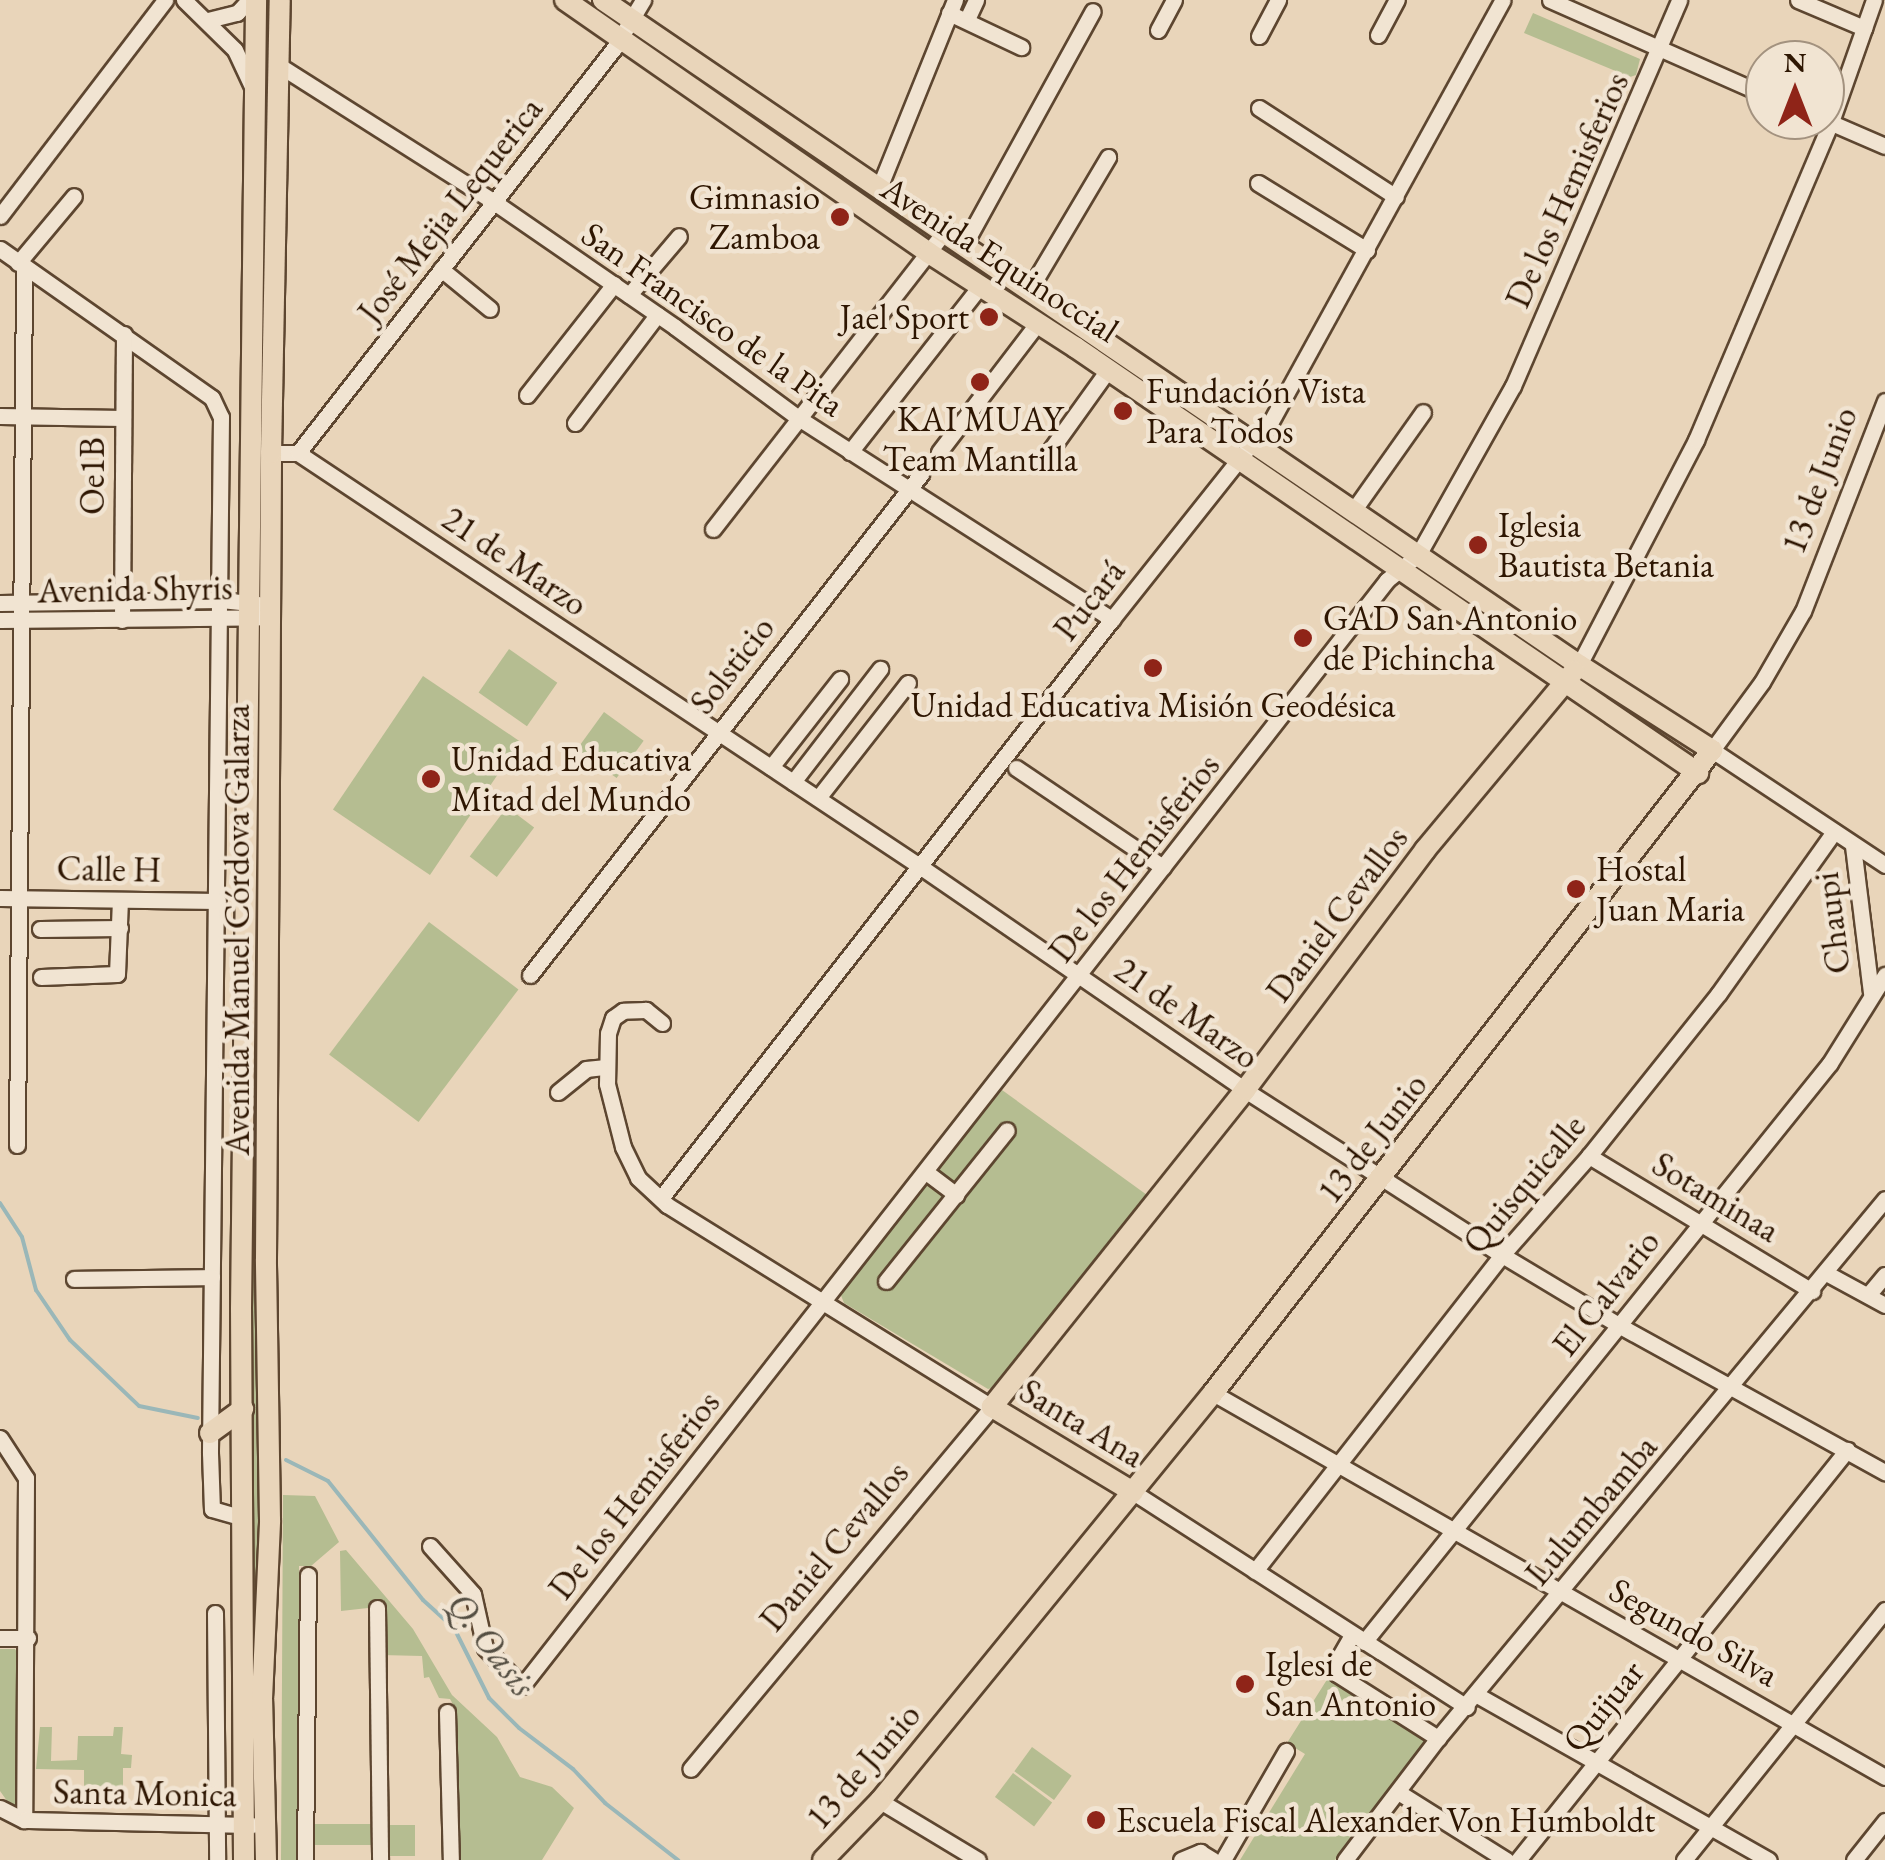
<!DOCTYPE html>
<html>
<head>
<meta charset="utf-8">
<style>
  body { margin:0 }
  #map { position:relative; width:1885px; height:1860px; overflow:hidden; background:#e9d5ba; font-family:"EB Garamond",serif }
  div>[style] { position:absolute }
  [style*='--x'] { left:calc(var(--x)*1px); top:calc(var(--y)*1px); width:calc(var(--w)*1px); rotate:calc(var(--a)*1deg) }
  .green>* { inset:0; background:#b5bd91; transform-origin:0 0 }
  .stream>* { height:4px; margin:-2px; padding:0 2px; transform-origin:2px; border-radius:2px; background:#9ab7b8 }
  .roads { filter:drop-shadow(2px 0 #5d4630) drop-shadow(-2px 0 #5d4630) drop-shadow(0 2px #5d4630) drop-shadow(0 -2px #5d4630) }
  .minor>* { height:15px; margin:-7.5px; padding:0 7.5px; transform-origin:7.5px; border-radius:7.5px; background:#f1e4d2 }
  .major>* { height:20px; margin:-10px; padding:0 10px; transform-origin:10px; border-radius:10px; background:#e9d5ba }
  .dots>* { width:28px; height:28px; translate:-50% -50%; box-sizing:border-box; border:5px solid #f1e4d2; border-radius:50% }
  span { translate:-50% -50%; white-space:nowrap; text-align:center; line-height:1.15; -webkit-text-stroke:9px #f1e4d2; paint-order:stroke }
  .street-label { font-size:35px; color:#2e1602 }
  .poi-label { font-size:35px; color:#2e1602 }
  .right { translate:-100% -50%; text-align:right }
  .left { translate:0 -50%; text-align:left }
  .water-label { font-size:38px; color:#544e42; font-style:italic }
  .north { position:absolute; left:1745px; top:40px; width:100px; height:100px; box-sizing:border-box; background:#f1e4d2; border:2px solid #a3927f; border-radius:50%; rotate:0deg; font-size:28px; font-weight:700; line-height:40px; text-align:center; color:#2e1602 }
  .north::after { content:''; display:block; margin:auto; width:35px; height:45px; background:#8f2418; clip-path:polygon(50% 0,100% 100%,50% 72%,0 100%) }
</style>
</head>
<body>
<div id="map">
  <div class="green">
    <div style="clip-path:polygon(262px 0,273px 0,264px 600px,256px 600px)"></div>
    <div style="clip-path:polygon(1533px 13px,1640px 59px,1636px 75px,1630px 77px,1524px 33px)"></div>
    <div style="clip-path:polygon(654px 44px,910px 218px,904px 226px,649px 50px)"></div>
    <div style="left:509px;top:649px;width:59px;height:53px;rotate:35deg"></div>
    <div style="left:423px;top:676px;width:117px;height:161px;rotate:34deg"></div>
    <div style="left:604px;top:712px;width:49px;height:46px;rotate:36deg"></div>
    <div style="left:507px;top:807px;width:34px;height:62px;rotate:37deg"></div>
    <div style="left:429px;top:922px;width:112px;height:166px;rotate:37deg"></div>
    <div style="clip-path:polygon(253px 939px,264px 939px,263px 1493px,256px 1820px,247px 1820px)"></div>
    <div style="clip-path:polygon(1002px 1090px,1147px 1195px,997px 1387px,988px 1389px,844px 1303px,840px 1293px)"></div>
    <div style="clip-path:polygon(283px 1495px,315px 1496px,339px 1542px,311px 1566px,299px 1566px,301px 1860px,281px 1860px)"></div>
    <div style="clip-path:polygon(346px 1550px,413px 1629px,452px 1695px,497px 1737px,520px 1777px,552px 1787px,574px 1808px,542px 1860px,461px 1860px,454px 1706px,450px 1699px,439px 1698px,429px 1677px,424px 1678px,422px 1656px,381px 1655px,386px 1603px,378px 1600px,368px 1608px,341px 1611px,340px 1551px)"></div>
    <div style="clip-path:polygon(0 1649px,15px 1649px,18px 1654px,16px 1805px,10px 1805px,0 1791px)"></div>
    <div style="clip-path:polygon(1328px 1678px,1421px 1734px,1425px 1742px,1335px 1860px,1240px 1860px,1305px 1754px,1287px 1743px)"></div>
    <div style="clip-path:polygon(40px 1727px,52px 1727px,51px 1761px,77px 1760px,78px 1736px,113px 1736px,114px 1727px,123px 1727px,121px 1754px,132px 1755px,131px 1768px,123px 1768px,123px 1789px,84px 1787px,84px 1770px,36px 1769px)"></div>
    <div style="left:1032px;top:1747px;width:49px;height:30px;rotate:36deg"></div>
    <div style="left:1013px;top:1773px;width:49px;height:30px;rotate:37deg"></div>
    <div style="left:372px;top:1824px;width:21px;height:63px;rotate:90deg"></div>
    <div style="left:386px;top:1825px;width:29px;height:31px"></div>
  </div>
  <div class="stream">
    <div style="--x:0;--y:1203;--w:40;--a:57.1"></div>
    <div style="--x:22;--y:1237;--w:55;--a:75.2"></div>
    <div style="--x:36;--y:1290;--w:60;--a:55.8"></div>
    <div style="--x:70;--y:1340;--w:95;--a:43.7"></div>
    <div style="--x:139;--y:1406;--w:60;--a:11.5"></div>
    <div style="--x:286;--y:1460;--w:47;--a:26.6"></div>
    <div style="--x:328;--y:1481;--w:152;--a:51.4"></div>
    <div style="--x:423;--y:1600;--w:42;--a:42.1"></div>
    <div style="--x:454;--y:1628;--w:78;--a:63.4"></div>
    <div style="--x:489;--y:1698;--w:42;--a:45"></div>
    <div style="--x:519;--y:1728;--w:68;--a:37.2"></div>
    <div style="--x:573;--y:1769;--w:47;--a:46.7"></div>
    <div style="--x:605;--y:1803;--w:93;--a:38"></div>
  </div>
  <div class="roads">
    <div class="minor">
      <div style="--x:184;--y:0;--w:71;--a:44.4"></div>
      <div style="--x:235;--y:50;--w:40;--a:65"></div>
      <div style="--x:1550;--y:0;--w:235;--a:23.8"></div>
      <div style="--x:1798;--y:0;--w:72;--a:23"></div>
      <div style="--x:949;--y:13;--w:80;--a:25.3"></div>
      <div style="--x:969;--y:15;--w:17;--a:-65"></div>
      <div style="--x:208;--y:20;--w:30;--a:-14"></div>
      <div style="--x:237;--y:13;--w:18;--a:-47"></div>
      <div style="--x:1158;--y:30;--w:34;--a:-62"></div>
      <div style="--x:1378;--y:35;--w:40;--a:-62"></div>
      <div style="--x:1259;--y:36;--w:41;--a:-62.2"></div>
      <div style="--x:280;--y:66;--w:254;--a:32.4"></div>
      <div style="--x:494;--y:202;--w:220;--a:34.6"></div>
      <div style="--x:675;--y:327;--w:155;--a:36.4"></div>
      <div style="--x:800;--y:419;--w:371;--a:32.7"></div>
      <div style="--x:1259;--y:108;--w:163;--a:33"></div>
      <div style="--x:1825;--y:120;--w:65;--a:23.4"></div>
      <div style="--x:1258;--y:183;--w:128;--a:31.6"></div>
      <div style="--x:879;--y:188;--w:203;--a:-68"></div>
      <div style="--x:0;--y:216;--w:272;--a:-52.6"></div>
      <div style="--x:963;--y:247;--w:269;--a:-61.2"></div>
      <div style="--x:0;--y:249;--w:259;--a:35.1"></div>
      <div style="--x:212;--y:398;--w:21;--a:65"></div>
      <div style="--x:221;--y:417;--w:1036;--a:90.61"></div>
      <div style="--x:210;--y:1453;--w:56;--a:88"></div>
      <div style="--x:212;--y:1509;--w:33;--a:16"></div>
      <div style="--x:18;--y:263;--w:87;--a:-50.1"></div>
      <div style="--x:441;--y:269;--w:63;--a:39.2"></div>
      <div style="--x:1028;--y:292;--w:157;--a:-59.3"></div>
      <div style="--x:629;--y:295;--w:77;--a:-49.7"></div>
      <div style="--x:527;--y:395;--w:141;--a:-51.9"></div>
      <div style="--x:1885;--y:401;--w:225;--a:111.3"></div>
      <div style="--x:1803;--y:611;--w:82;--a:120"></div>
      <div style="--x:1762;--y:682;--w:84;--a:126.3"></div>
      <div style="--x:1712;--y:750;--w:208;--a:33.6"></div>
      <div style="--x:0;--y:416;--w:123;--a:0.9"></div>
      <div style="--x:575;--y:423;--w:136;--a:-52.8"></div>
      <div style="--x:850;--y:452;--w:211;--a:-51.9"></div>
      <div style="--x:939;--y:452;--w:161;--a:-52.6"></div>
      <div style="--x:271;--y:453;--w:27;--a:0"></div>
      <div style="--x:298;--y:453;--w:748;--a:33.61"></div>
      <div style="--x:921;--y:867;--w:393;--a:34.5"></div>
      <div style="--x:1245;--y:1090;--w:305;--a:32.7"></div>
      <div style="--x:1502;--y:1255;--w:138;--a:31"></div>
      <div style="--x:1620;--y:1326;--w:303;--a:28.9"></div>
      <div style="--x:298;--y:453;--w:515;--a:-52.02"></div>
      <div style="--x:615;--y:47;--w:55;--a:-59.2"></div>
      <div style="--x:1044;--y:459;--w:110;--a:-54.3"></div>
      <div style="--x:1353;--y:511;--w:121;--a:-54.7"></div>
      <div style="--x:713;--y:529;--w:374;--a:-52.1"></div>
      <div style="--x:0;--y:603;--w:221;--a:-0.8"></div>
      <div style="--x:221;--y:600;--w:36;--a:6"></div>
      <div style="--x:0;--y:620;--w:271;--a:-0.6"></div>
      <div style="--x:122;--y:620;--w:286;--a:-89.6"></div>
      <div style="--x:1579;--y:665;--w:254;--a:-62.5"></div>
      <div style="--x:1696;--y:440;--w:345;--a:-67"></div>
      <div style="--x:1831;--y:122;--w:129;--a:-70.6"></div>
      <div style="--x:771;--y:767;--w:112;--a:-51.9"></div>
      <div style="--x:1016;--y:768;--w:177;--a:34"></div>
      <div style="--x:793;--y:782;--w:143;--a:-52.4"></div>
      <div style="--x:818;--y:798;--w:146;--a:-52"></div>
      <div style="--x:1853;--y:846;--w:148;--a:83"></div>
      <div style="--x:0;--y:898;--w:218;--a:0.8"></div>
      <div style="--x:40;--y:929;--w:80;--a:-0.7"></div>
      <div style="--x:530;--y:975;--w:636;--a:-52.03"></div>
      <div style="--x:41;--y:977;--w:76;--a:-2.3"></div>
      <div style="--x:117;--y:974;--w:74;--a:-87.7"></div>
      <div style="--x:662;--y:1023;--w:21;--a:-141"></div>
      <div style="--x:646;--y:1010;--w:23;--a:178"></div>
      <div style="--x:623;--y:1011;--w:12;--a:145"></div>
      <div style="--x:613;--y:1018;--w:16;--a:108"></div>
      <div style="--x:608;--y:1033;--w:51;--a:91.1"></div>
      <div style="--x:607;--y:1084;--w:65;--a:75.7"></div>
      <div style="--x:623;--y:1147;--w:34;--a:64"></div>
      <div style="--x:638;--y:1178;--w:40;--a:43"></div>
      <div style="--x:667;--y:1205;--w:383;--a:31.9"></div>
      <div style="--x:992;--y:1407;--w:471;--a:129.8"></div>
      <div style="--x:558;--y:1092;--w:36;--a:-39"></div>
      <div style="--x:586;--y:1069;--w:20;--a:-6"></div>
      <div style="--x:17;--y:1145;--w:877;--a:-89.54"></div>
      <div style="--x:1589;--y:1156;--w:261;--a:31.2"></div>
      <div style="--x:926;--y:1172;--w:38;--a:37"></div>
      <div style="--x:661;--y:1198;--w:734;--a:-52.08"></div>
      <div style="--x:1112;--y:619;--w:225;--a:-51.5"></div>
      <div style="--x:1252;--y:443;--w:15;--a:-37"></div>
      <div style="--x:1264;--y:434;--w:495;--a:-61.2"></div>
      <div style="--x:1826;--y:1273;--w:67;--a:28.5"></div>
      <div style="--x:74;--y:1279;--w:138;--a:-0.8"></div>
      <div style="--x:886;--y:1281;--w:193;--a:-51.3"></div>
      <div style="--x:1868;--y:1295;--w:26;--a:-50"></div>
      <div style="--x:1213;--y:1393;--w:774;--a:29.74"></div>
      <div style="--x:0;--y:1438;--w:48;--a:57"></div>
      <div style="--x:26;--y:1478;--w:342;--a:90.3"></div>
      <div style="--x:1133;--y:1492;--w:397;--a:32.8"></div>
      <div style="--x:430;--y:1546;--w:64;--a:48.1"></div>
      <div style="--x:473;--y:1594;--w:55;--a:77.5"></div>
      <div style="--x:485;--y:1648;--w:53;--a:45.8"></div>
      <div style="--x:522;--y:1686;--w:1404;--a:-51.97"></div>
      <div style="--x:1387;--y:580;--w:40;--a:-39"></div>
      <div style="--x:1418;--y:555;--w:194;--a:-60.7"></div>
      <div style="--x:1513;--y:386;--w:420;--a:-66.7"></div>
      <div style="--x:1255;--y:1571;--w:401;--a:-52"></div>
      <div style="--x:1502;--y:1255;--w:132;--a:-48.7"></div>
      <div style="--x:1589;--y:1156;--w:208;--a:-51.4"></div>
      <div style="--x:1719;--y:993;--w:198;--a:-54.5"></div>
      <div style="--x:377;--y:1608;--w:252;--a:89.3"></div>
      <div style="--x:215;--y:1613;--w:247;--a:89.5"></div>
      <div style="--x:1352;--y:1635;--w:34;--a:120"></div>
      <div style="--x:1335;--y:1665;--w:9;--a:77"></div>
      <div style="--x:1337;--y:1674;--w:120;--a:32.4"></div>
      <div style="--x:0;--y:1638;--w:28;--a:0"></div>
      <div style="--x:1364;--y:1642;--w:743;--a:-51.17"></div>
      <div style="--x:1830;--y:1063;--w:104;--a:-58"></div>
      <div style="--x:1477;--y:1695;--w:335;--a:29.5"></div>
      <div style="--x:447;--y:1712;--w:148;--a:88.5"></div>
      <div style="--x:1398;--y:1792;--w:128;--a:32.2"></div>
      <div style="--x:880;--y:1801;--w:114;--a:31"></div>
      <div style="--x:0;--y:1808;--w:27;--a:27"></div>
      <div style="--x:24;--y:1820;--w:228;--a:1.3"></div>
      <div style="--x:305;--y:1860;--w:285;--a:-89.4"></div>
      <div style="--x:1181;--y:1860;--w:21;--a:-23"></div>
      <div style="--x:1200;--y:1852;--w:15;--a:32"></div>
      <div style="--x:1223;--y:1860;--w:126;--a:-60"></div>
      <div style="--x:1345;--y:1860;--w:153;--a:-52.7"></div>
      <div style="--x:1438;--y:1738;--w:700;--a:-50.33"></div>
      <div style="--x:1518;--y:1860;--w:526;--a:-51.26"></div>
      <div style="--x:1684;--y:1860;--w:321;--a:-51.2"></div>
      <div style="--x:1854;--y:1860;--w:50;--a:-51.5"></div>
    </div>
    <div class="major">
      <div style="--x:565;--y:0;--w:443;--a:34.8"></div>
      <div style="--x:929;--y:253;--w:174;--a:32.8"></div>
      <div style="--x:1075;--y:347;--w:755;--a:34.36"></div>
      <div style="--x:603;--y:0;--w:1181;--a:34.27"></div>
      <div style="--x:1579;--y:665;--w:158;--a:32.6"></div>
      <div style="--x:1712;--y:750;--w:814;--a:127.81"></div>
      <div style="--x:1213;--y:1393;--w:527;--a:129.22"></div>
      <div style="--x:880;--y:1801;--w:82;--a:134"></div>
      <div style="--x:210;--y:1433;--w:41;--a:-36"></div>
      <div style="--x:1133;--y:1492;--w:165;--a:-148.9"></div>
      <div style="--x:992;--y:1407;--w:406;--a:-51.4"></div>
      <div style="--x:1245;--y:1090;--w:300;--a:-53.1"></div>
      <div style="--x:1425;--y:850;--w:233;--a:-50.2"></div>
      <div style="--x:244;--y:1860;--w:551;--a:-90.31"></div>
      <div style="--x:241;--y:1309;--w:1309;--a:-89.34"></div>
      <div style="--x:266;--y:1860;--w:161;--a:-91.4"></div>
      <div style="--x:262;--y:1699;--w:179;--a:-87.4"></div>
      <div style="--x:270;--y:1520;--w:261;--a:-90.9"></div>
      <div style="--x:266;--y:1259;--w:806;--a:-89.64"></div>
      <div style="--x:271;--y:453;--w:453;--a:-88.9"></div>
    </div>
  </div>
  <div class="dots">
    <div style="left:840px;top:217px;background:#8f2418"></div>
    <div style="left:989px;top:317px;background:#8f2418"></div>
    <div style="left:980px;top:382px;background:#8f2418"></div>
    <div style="left:1123px;top:411px;background:#8f2418"></div>
    <div style="left:1478px;top:545px;background:#8f2418"></div>
    <div style="left:1303px;top:638px;background:#8f2418"></div>
    <div style="left:1153px;top:668px;background:#8f2418"></div>
    <div style="left:431px;top:779px;background:#8f2418"></div>
    <div style="left:1576px;top:889px;background:#8f2418"></div>
    <div style="left:1245px;top:1684px;background:#8f2418"></div>
    <div style="left:1096px;top:1820px;background:#8f2418"></div>
  </div>
  <div class="street-label">
    <span style="left:1567px;top:190px;rotate:-66deg">De los Hemisferios</span>
    <span style="left:450px;top:210px;rotate:-52deg">José Mejia Lequerica</span>
    <span style="left:1000px;top:259px;rotate:33deg">Avenida Equinoccial</span>
    <span style="left:713px;top:319px;rotate:35deg">San Francisco de la Pita</span>
    <span style="left:92px;top:476px;rotate:-90deg">Oe1B</span>
    <span style="left:1819px;top:480px;rotate:-69deg">13 de Junio</span>
    <span style="left:515px;top:561px;rotate:34deg">21 de Marzo</span>
    <span style="left:135px;top:589px;rotate:-1deg">Avenida Shyris</span>
    <span style="left:1089px;top:600px;rotate:-52deg">Pucará</span>
    <span style="left:732px;top:665px;rotate:-52deg">Solsticio</span>
    <span style="left:1134px;top:858px;rotate:-52deg">De los Hemisferios</span>
    <span style="left:109px;top:869px;rotate:1deg">Calle H</span>
    <span style="left:1337px;top:914px;rotate:-53deg">Daniel Cevallos</span>
    <span style="left:1832px;top:923px;rotate:-97deg">Chaupi</span>
    <span style="left:237px;top:930px;rotate:-90deg">Avenida Manuel Córdova Galarza</span>
    <span style="left:1187px;top:1013px;rotate:35deg">21 de Marzo</span>
    <span style="left:1372px;top:1138px;rotate:-52deg">13 de Junio</span>
    <span style="left:1524px;top:1184px;rotate:-50deg">Quisquicalle</span>
    <span style="left:1716px;top:1197px;rotate:31deg">Sotaminaa</span>
    <span style="left:1606px;top:1293px;rotate:-52deg">El Calvario</span>
    <span style="left:1082px;top:1423px;rotate:31deg">Santa Ana</span>
    <span style="left:634px;top:1495px;rotate:-52deg">De los Hemisferios</span>
    <span style="left:1591px;top:1510px;rotate:-50deg">Lulumbamba</span>
    <span style="left:834px;top:1546px;rotate:-50deg">Daniel Cevallos</span>
    <span style="left:1694px;top:1632px;rotate:29deg">Segundo Silva</span>
    <span style="left:1603px;top:1706px;rotate:-51deg">Quijuar</span>
    <span style="left:863px;top:1766px;rotate:-49deg">13 de Junio</span>
    <span style="left:145px;top:1793px;rotate:1deg">Santa Monica</span>
  </div>
  <div class="poi-label">
    <span class="right" style="left:820px;top:217px">Gimnasio<br>Zamboa</span>
    <span class="right" style="left:969px;top:317px">Jael Sport</span>
    <span class="left" style="left:1146px;top:411px">Fundación Vista<br>Para Todos</span>
    <span style="left:980px;top:439px">KAI MUAY<br>Team Mantilla</span>
    <span class="left" style="left:1498px;top:545px">Iglesia<br>Bautista Betania</span>
    <span class="left" style="left:1323px;top:638px">GAD San Antonio<br>de Pichincha</span>
    <span style="left:1153px;top:705px">Unidad Educativa Misión Geodésica</span>
    <span class="left" style="left:451px;top:779px">Unidad Educativa<br>Mitad del Mundo</span>
    <span class="left" style="left:1596px;top:889px">Hostal<br>Juan Maria</span>
    <span class="left" style="left:1265px;top:1684px">Iglesi de<br>San Antonio</span>
    <span class="left" style="left:1116px;top:1820px">Escuela Fiscal Alexander Von Humboldt</span>
  </div>
  <div class="water-label">
    <span style="left:492px;top:1644px;rotate:53deg">Q. Oasis</span>
  </div>
  <div class="north">N</div>
</div>
</body>
</html>
